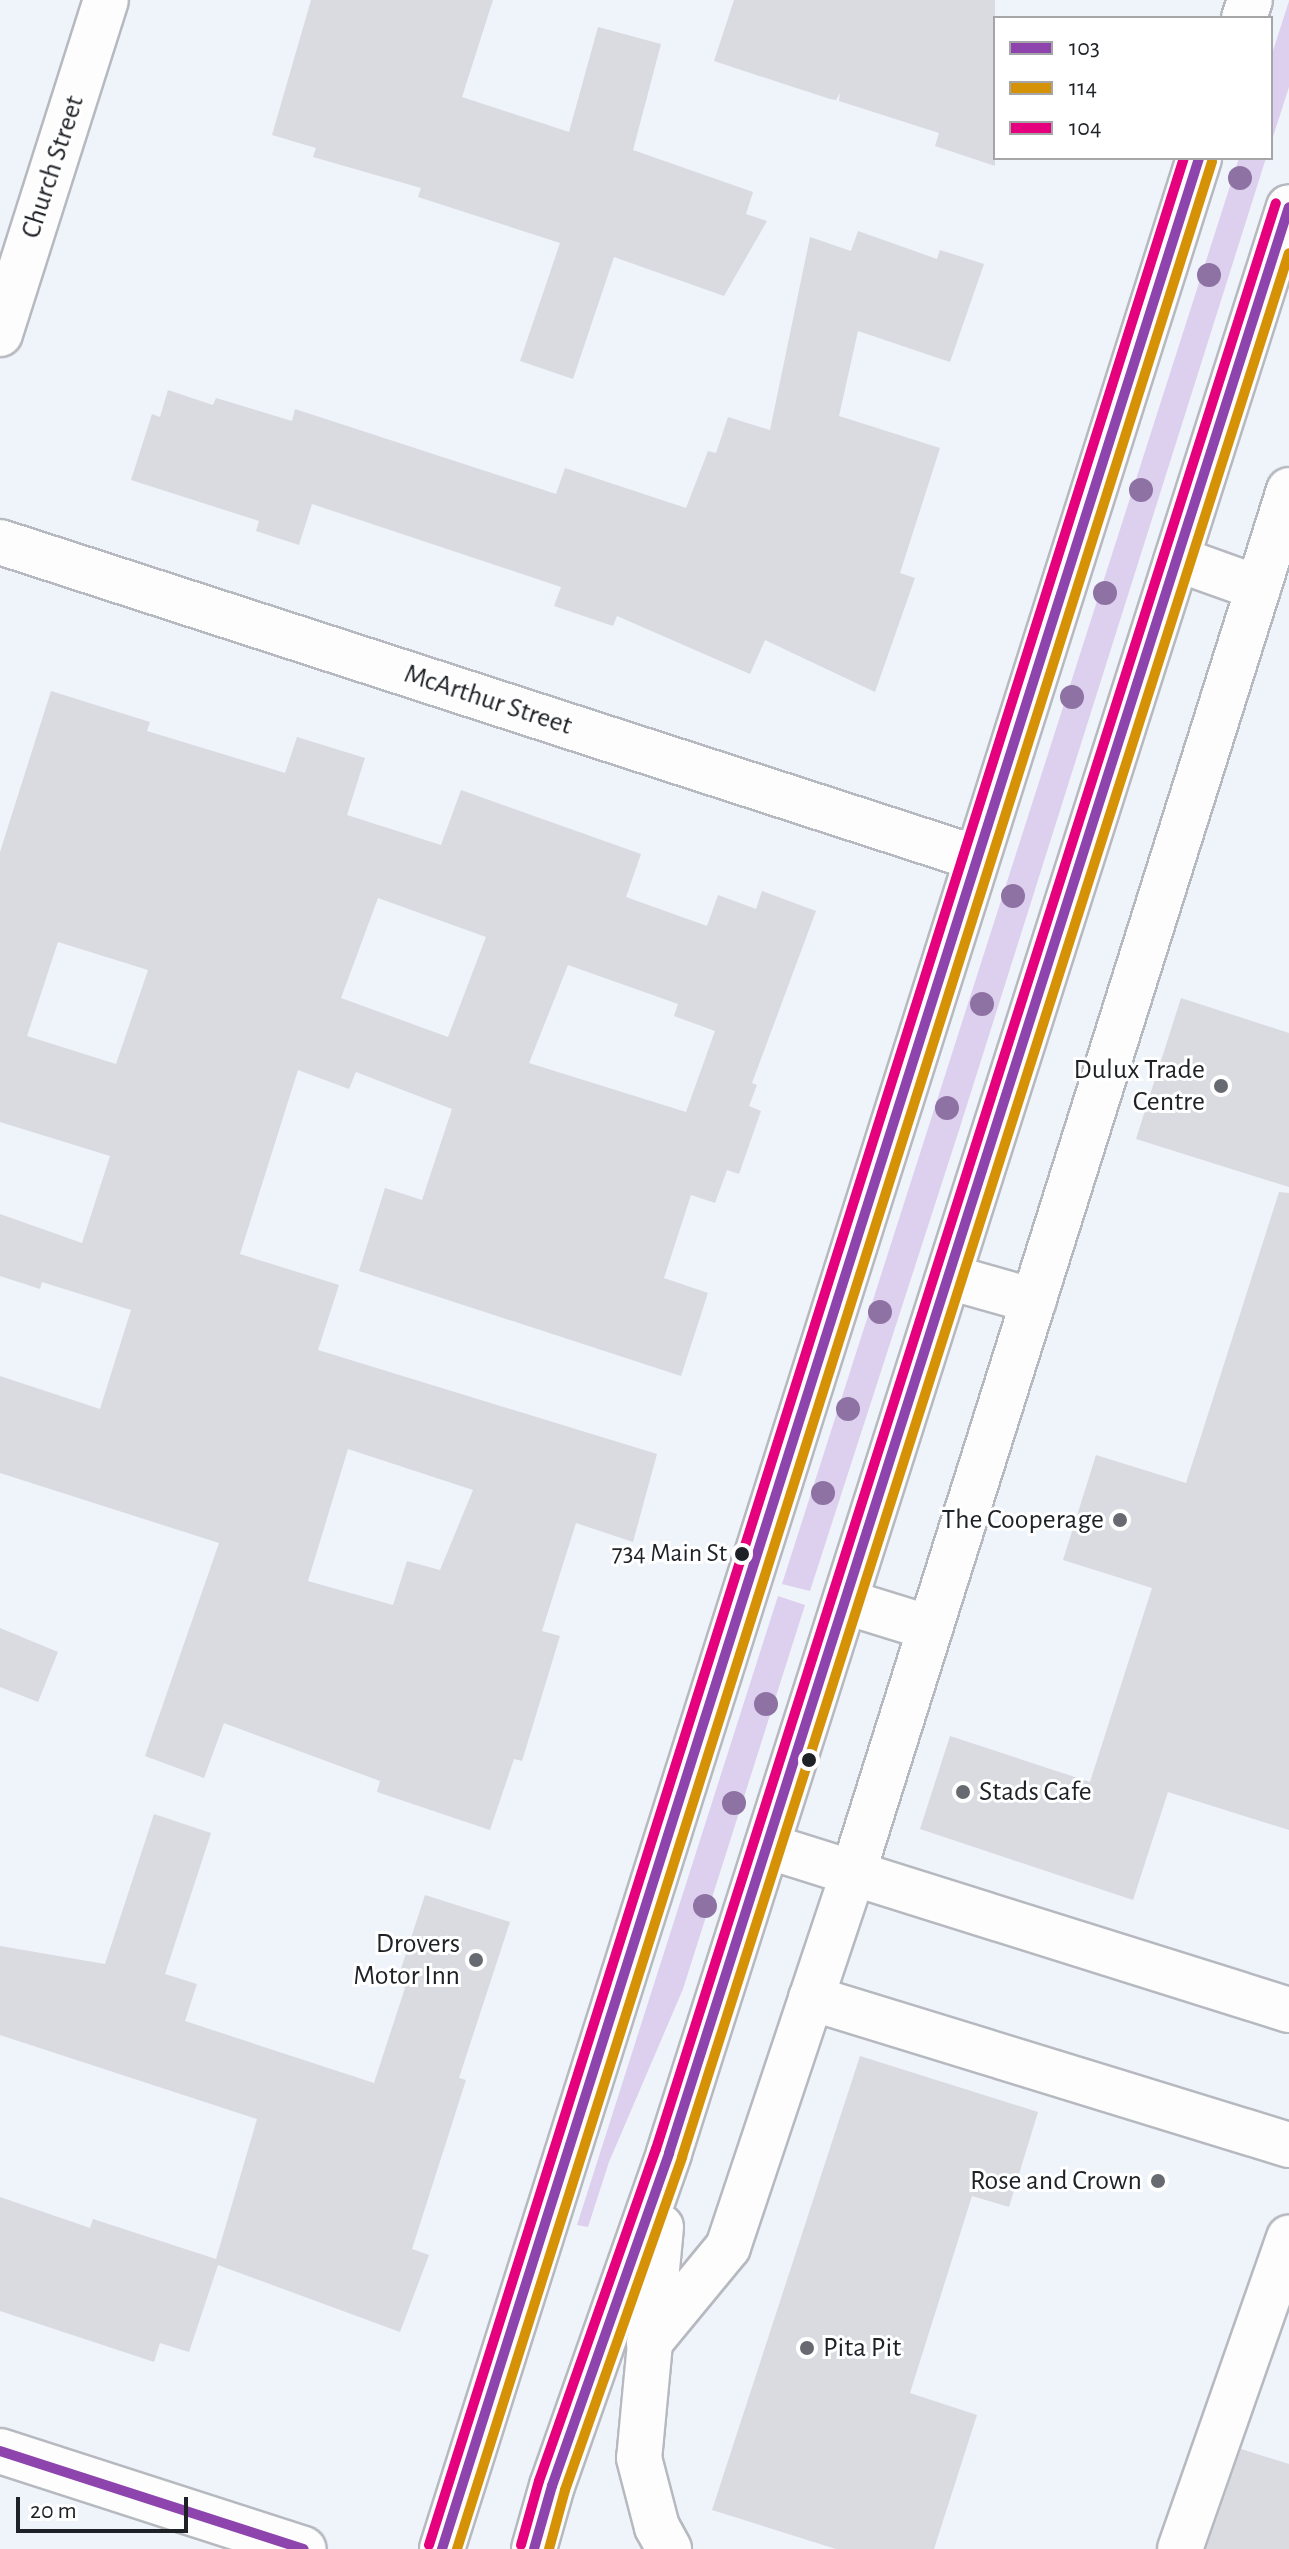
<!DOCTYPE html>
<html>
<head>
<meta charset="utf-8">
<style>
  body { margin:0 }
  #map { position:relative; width:1289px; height:2549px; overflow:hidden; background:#eff3fa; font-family:"Alegreya Sans",sans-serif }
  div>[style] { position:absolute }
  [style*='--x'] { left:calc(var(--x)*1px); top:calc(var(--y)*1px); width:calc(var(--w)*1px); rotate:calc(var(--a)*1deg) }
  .green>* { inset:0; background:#ddd0ee }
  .building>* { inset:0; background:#d9dbe1 }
  .roads { filter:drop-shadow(2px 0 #b6b9bf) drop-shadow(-2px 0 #b6b9bf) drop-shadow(0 2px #b6b9bf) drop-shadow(0 -2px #b6b9bf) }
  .minor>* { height:44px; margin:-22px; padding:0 22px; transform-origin:22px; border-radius:22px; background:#fdfdfe }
  .highway>* { height:44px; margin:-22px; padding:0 22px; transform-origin:22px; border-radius:22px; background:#fdfdfe }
  .bus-1>* { height:10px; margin:-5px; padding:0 5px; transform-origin:5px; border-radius:5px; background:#8e44ad }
  .bus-2>* { height:10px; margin:-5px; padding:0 5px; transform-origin:5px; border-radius:5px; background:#d69206 }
  .bus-3>* { height:10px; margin:-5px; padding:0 5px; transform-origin:5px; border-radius:5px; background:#e5007d }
  .trees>* { width:24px; height:24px; margin:-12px; border-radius:50%; background:#8e72a3 }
  .dots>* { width:22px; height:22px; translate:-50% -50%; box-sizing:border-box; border:4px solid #fff; border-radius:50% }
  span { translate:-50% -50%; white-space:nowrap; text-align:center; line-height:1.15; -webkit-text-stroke:6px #fff; paint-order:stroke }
  .bus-label { font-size:26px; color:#1e2126 }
  .right { translate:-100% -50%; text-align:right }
  .street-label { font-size:28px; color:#1e2126 }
  .poi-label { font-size:28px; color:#1e2126 }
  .left { translate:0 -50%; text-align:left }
  .legend { position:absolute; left:993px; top:16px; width:280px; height:144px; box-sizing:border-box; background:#fff; border:2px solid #a5a6a8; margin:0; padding:10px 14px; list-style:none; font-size:24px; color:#1e2126 }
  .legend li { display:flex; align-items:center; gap:16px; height:40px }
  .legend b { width:40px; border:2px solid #a5a6a8 }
  .scale { position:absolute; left:16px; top:2497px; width:172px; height:36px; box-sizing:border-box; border:4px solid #1e2126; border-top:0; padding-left:10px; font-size:24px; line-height:28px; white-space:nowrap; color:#1e2126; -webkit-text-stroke:6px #fff; paint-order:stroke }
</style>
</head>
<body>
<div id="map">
  <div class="green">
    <div style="clip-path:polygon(1289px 1px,1289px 87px,1271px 143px,1271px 57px)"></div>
    <div style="clip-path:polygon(1239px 158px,1266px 158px,960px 1127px,810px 1591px,782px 1584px)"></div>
    <div style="clip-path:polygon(778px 1596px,805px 1605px,683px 1989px,609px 2162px,588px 2227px,577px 2225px)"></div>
  </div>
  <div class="building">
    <div style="clip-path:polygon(311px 0,493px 0,462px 97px,569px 132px,598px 27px,661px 44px,633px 150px,753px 192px,746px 214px,767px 221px,724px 296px,614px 257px,573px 379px,520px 361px,560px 243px,418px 197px,421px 188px,313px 157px,316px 148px,272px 135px)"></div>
    <div style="clip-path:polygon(734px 0,995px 0,995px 166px,935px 146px,939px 133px,839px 101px,840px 93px,836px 100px,830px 99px,714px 61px)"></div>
    <div style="clip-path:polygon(858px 231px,937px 259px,940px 250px,984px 264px,950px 362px,858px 331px,839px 416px,940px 448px,900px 573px,915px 578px,875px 692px,765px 640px,750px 674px,617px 616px,613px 626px,554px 606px,561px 587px,312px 504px,299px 545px,256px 531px,259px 521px,131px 480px,152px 414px,160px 417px,168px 390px,213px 405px,216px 398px,292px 421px,295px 409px,556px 494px,565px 468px,686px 508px,708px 451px,716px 453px,728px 417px,770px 430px,810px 237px,851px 251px)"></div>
    <div style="clip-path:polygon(evenodd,51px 691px,150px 722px,147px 731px,285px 773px,297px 737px,365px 758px,347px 815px,441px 845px,461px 790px,641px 854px,626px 897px,707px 926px,718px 895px,756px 909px,762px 891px,816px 911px,752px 1083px,757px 1085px,749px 1106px,761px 1111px,739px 1174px,727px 1170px,715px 1203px,691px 1195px,664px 1278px,708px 1293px,681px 1376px,359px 1271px,385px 1188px,422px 1200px,452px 1109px,356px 1072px,349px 1089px,298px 1070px,240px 1254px,339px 1285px,318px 1350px,657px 1454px,633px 1542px,576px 1523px,542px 1631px,560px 1636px,522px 1761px,514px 1759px,490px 1830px,377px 1792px,380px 1781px,224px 1723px,204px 1778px,145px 1756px,219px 1543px,0 1473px,0 1376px,100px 1409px,131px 1310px,42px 1282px,40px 1289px,0 1276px,0 1214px,82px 1243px,110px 1156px,0 1122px,0 852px,51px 691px,378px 898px,486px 937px,448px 1037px,341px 998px,378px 898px,51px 691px,58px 942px,148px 970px,116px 1064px,27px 1036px,58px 942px,51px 691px,568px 965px,678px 1004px,674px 1016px,715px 1031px,686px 1112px,529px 1063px,568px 965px,51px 691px,348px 1449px,473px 1490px,440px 1570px,407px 1561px,393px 1605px,308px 1581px,348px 1449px)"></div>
    <div style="clip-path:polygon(1181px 998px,1289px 1033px,1289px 1187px,1136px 1139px)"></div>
    <div style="clip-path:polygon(1279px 1192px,1289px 1193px,1289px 1830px,1168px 1792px,1133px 1900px,920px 1829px,950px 1736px,1090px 1782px,1152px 1588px,1063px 1560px,1096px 1455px,1186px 1483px)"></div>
    <div style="clip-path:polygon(0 1628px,58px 1652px,38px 1702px,0 1687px)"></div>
    <div style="clip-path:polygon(154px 1814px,211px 1833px,165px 1974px,197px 1984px,185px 2021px,374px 2083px,405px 1988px,396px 1984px,425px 1895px,510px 1922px,459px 2078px,466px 2080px,412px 2249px,429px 2255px,400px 2332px,218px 2265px,189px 2352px,160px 2343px,154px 2362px,0 2311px,0 2197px,90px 2228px,93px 2219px,216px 2259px,257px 2119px,0 2035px,0 1946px,105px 1964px)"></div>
    <div style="clip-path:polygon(860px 2056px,1038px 2112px,1009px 2207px,972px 2196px,910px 2393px,977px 2415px,934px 2549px,836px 2549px,712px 2510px)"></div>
    <div style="clip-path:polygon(1241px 2449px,1289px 2464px,1289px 2549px,1206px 2549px)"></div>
  </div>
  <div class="roads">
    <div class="minor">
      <div style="--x:0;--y:334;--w:350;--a:-72.4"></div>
      <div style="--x:0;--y:542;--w:1026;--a:17.94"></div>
      <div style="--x:1177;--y:559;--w:86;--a:19.7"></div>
      <div style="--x:949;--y:1277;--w:88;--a:15.8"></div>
      <div style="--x:846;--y:1602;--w:88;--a:17.2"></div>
      <div style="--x:767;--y:1846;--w:547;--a:17.44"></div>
      <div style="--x:811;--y:1998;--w:500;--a:17.09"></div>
      <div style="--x:649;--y:2343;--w:124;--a:-50.5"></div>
      <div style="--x:728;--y:2247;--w:394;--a:-71.5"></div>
      <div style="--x:853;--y:1873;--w:1450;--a:-72.5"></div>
      <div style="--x:0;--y:2451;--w:319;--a:17.9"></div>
      <div style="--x:1180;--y:2549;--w:330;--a:-70.7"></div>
    </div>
    <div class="highway">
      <div style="--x:1244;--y:18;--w:19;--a:-72"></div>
      <div style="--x:661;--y:2227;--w:232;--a:95.4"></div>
      <div style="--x:639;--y:2458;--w:71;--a:75.4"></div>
      <div style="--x:657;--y:2527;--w:25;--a:61"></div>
      <div style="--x:442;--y:2549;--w:2508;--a:-72.43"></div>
      <div style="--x:534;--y:2549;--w:66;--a:-74.1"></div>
      <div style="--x:552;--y:2486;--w:353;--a:-70.6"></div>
      <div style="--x:669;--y:2153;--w:2042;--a:-72.33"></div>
    </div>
  </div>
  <div class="bus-1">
    <div style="--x:0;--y:2451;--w:319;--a:17.9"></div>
    <div style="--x:442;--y:2549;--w:2508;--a:-72.43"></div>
    <div style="--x:534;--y:2549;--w:66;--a:-74.1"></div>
    <div style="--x:552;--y:2486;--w:353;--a:-70.6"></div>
    <div style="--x:669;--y:2153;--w:2042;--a:-72.33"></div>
  </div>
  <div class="bus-2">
    <div style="--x:457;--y:2549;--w:2504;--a:-72.45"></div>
    <div style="--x:549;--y:2549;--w:61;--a:-74.8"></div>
    <div style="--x:565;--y:2490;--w:353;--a:-70.6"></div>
    <div style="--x:682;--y:2157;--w:1998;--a:-72.32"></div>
  </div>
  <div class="bus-3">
    <div style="--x:429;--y:2545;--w:2504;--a:-72.45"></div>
    <div style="--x:521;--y:2545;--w:66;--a:-74.3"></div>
    <div style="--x:539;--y:2481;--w:352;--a:-70.6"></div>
    <div style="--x:656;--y:2149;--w:2042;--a:-72.33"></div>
  </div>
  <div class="trees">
    <div style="left:1240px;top:178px"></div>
    <div style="left:1209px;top:275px"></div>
    <div style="left:1141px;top:490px"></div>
    <div style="left:1105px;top:593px"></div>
    <div style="left:1072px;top:697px"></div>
    <div style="left:1013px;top:896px"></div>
    <div style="left:982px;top:1004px"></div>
    <div style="left:947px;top:1108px"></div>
    <div style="left:880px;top:1312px"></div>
    <div style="left:848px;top:1409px"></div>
    <div style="left:823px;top:1493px"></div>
    <div style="left:766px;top:1704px"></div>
    <div style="left:734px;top:1803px"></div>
    <div style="left:705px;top:1906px"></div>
  </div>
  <div class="dots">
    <div style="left:1221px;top:1086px;background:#676a70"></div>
    <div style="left:1120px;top:1520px;background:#676a70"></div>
    <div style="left:742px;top:1554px;background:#1e2126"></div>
    <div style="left:809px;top:1760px;background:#1e2126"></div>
    <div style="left:963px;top:1792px;background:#676a70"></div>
    <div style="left:476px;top:1960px;background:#676a70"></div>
    <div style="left:1158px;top:2181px;background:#676a70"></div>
    <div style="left:807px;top:2348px;background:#676a70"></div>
  </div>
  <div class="bus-label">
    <span class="right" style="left:727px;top:1554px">734 Main St</span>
  </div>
  <div class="street-label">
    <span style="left:53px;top:167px;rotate:-72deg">Church Street</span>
    <span style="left:488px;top:700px;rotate:18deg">McArthur Street</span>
  </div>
  <div class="poi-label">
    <span class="right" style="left:1205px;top:1086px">Dulux Trade<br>Centre</span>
    <span class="right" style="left:1104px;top:1520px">The Cooperage</span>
    <span class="left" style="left:979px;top:1792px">Stads Cafe</span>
    <span class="right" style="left:460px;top:1960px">Drovers<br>Motor Inn</span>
    <span class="right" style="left:1142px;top:2181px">Rose and Crown</span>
    <span class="left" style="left:823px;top:2348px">Pita Pit</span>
  </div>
  <ul class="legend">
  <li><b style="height:10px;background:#8e44ad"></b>103</li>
  <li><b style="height:10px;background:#d69206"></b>114</li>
  <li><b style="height:10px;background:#e5007d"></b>104</li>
  </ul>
  <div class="scale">20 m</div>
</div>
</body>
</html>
